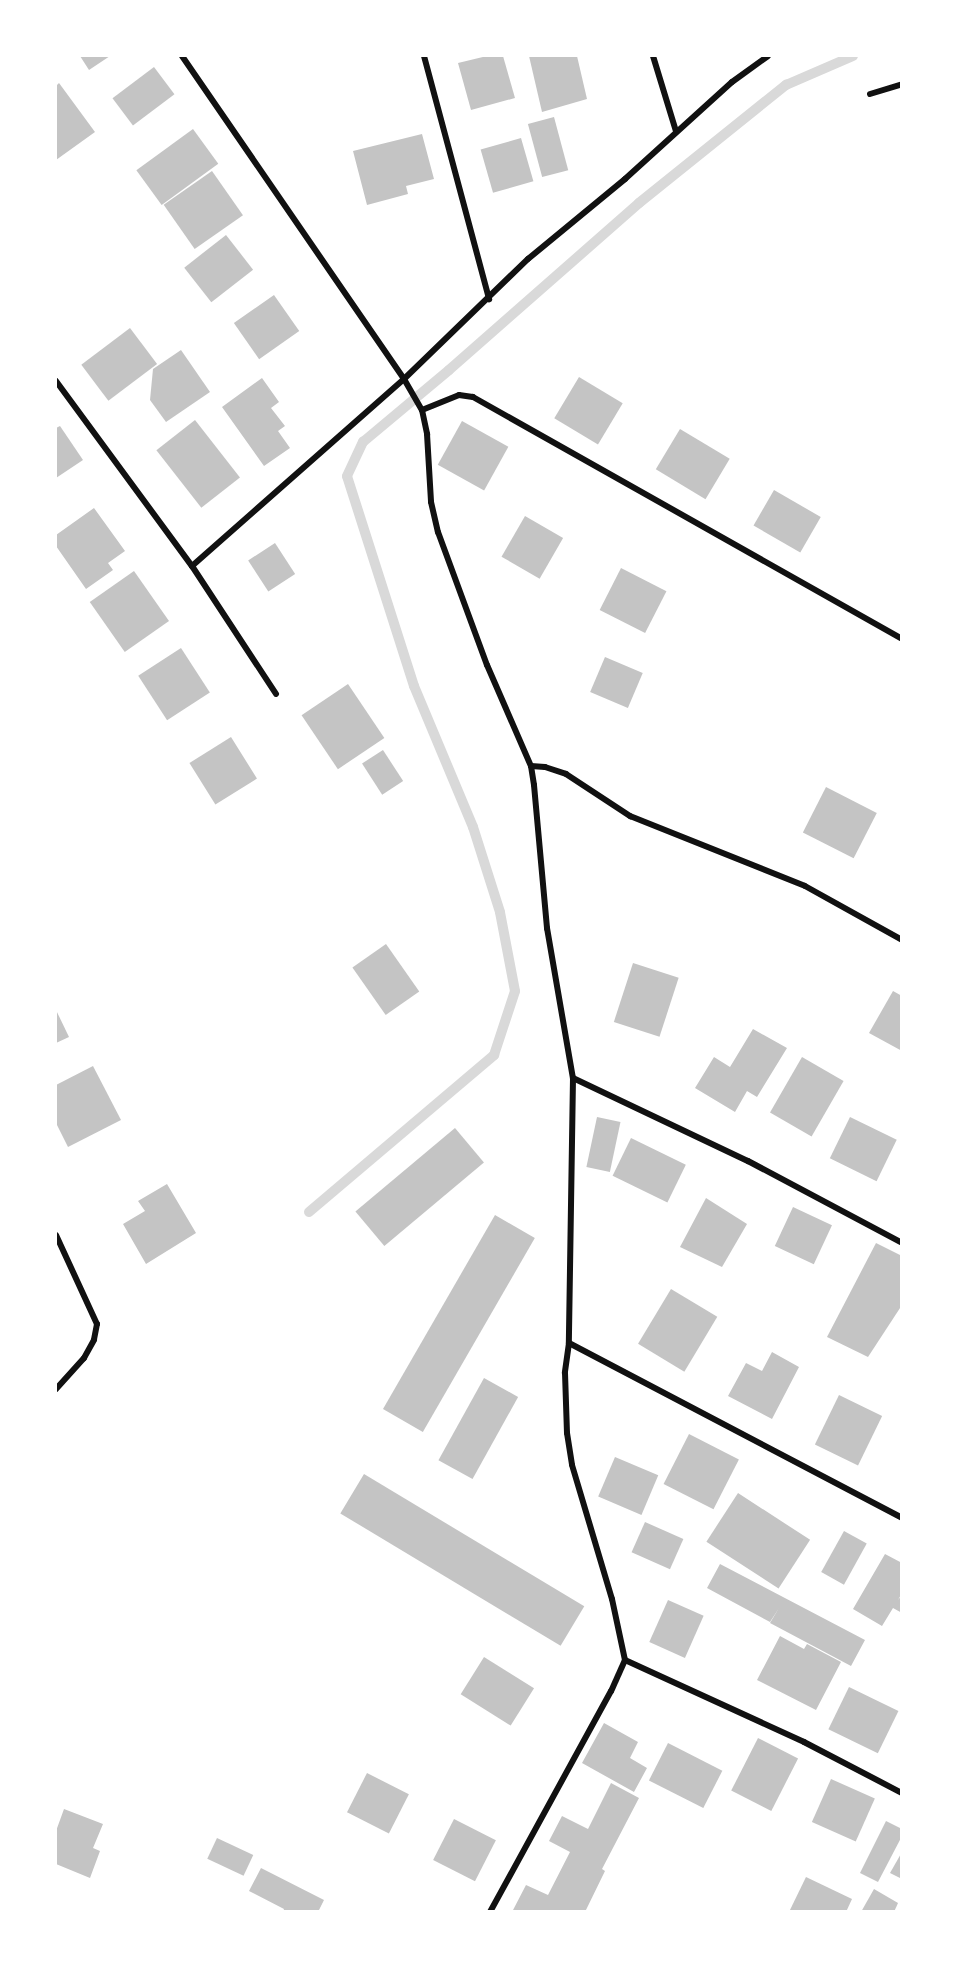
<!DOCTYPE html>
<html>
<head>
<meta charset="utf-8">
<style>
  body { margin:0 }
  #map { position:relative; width:957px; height:1967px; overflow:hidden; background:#fff; font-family:Montserrat,sans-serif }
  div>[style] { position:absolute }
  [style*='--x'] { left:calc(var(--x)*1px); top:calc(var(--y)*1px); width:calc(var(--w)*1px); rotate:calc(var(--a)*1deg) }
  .stream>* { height:10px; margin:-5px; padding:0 5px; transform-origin:5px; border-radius:5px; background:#d9d9d9 }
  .building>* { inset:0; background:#c4c4c4; transform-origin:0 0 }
  .minor>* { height:6px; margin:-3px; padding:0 3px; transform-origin:3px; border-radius:3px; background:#111 }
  span { translate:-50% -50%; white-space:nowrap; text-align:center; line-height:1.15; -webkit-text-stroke:6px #fff; paint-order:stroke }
  .frame { position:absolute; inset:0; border:57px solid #fff; pointer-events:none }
</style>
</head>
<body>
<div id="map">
  <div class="stream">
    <div style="--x:309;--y:1212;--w:243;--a:-40.3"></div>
    <div style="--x:494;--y:1055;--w:67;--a:-71.8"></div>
    <div style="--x:515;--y:991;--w:80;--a:-100.8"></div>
    <div style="--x:500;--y:912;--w:89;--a:-107.6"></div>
    <div style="--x:473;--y:827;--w:153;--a:-112.7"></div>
    <div style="--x:414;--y:686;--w:220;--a:-107.7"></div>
    <div style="--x:347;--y:476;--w:38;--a:-65"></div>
    <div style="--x:363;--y:442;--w:112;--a:-39.9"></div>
    <div style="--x:449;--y:370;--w:253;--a:-41.3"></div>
    <div style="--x:639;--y:203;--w:189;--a:-38.8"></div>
    <div style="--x:786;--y:85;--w:73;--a:-23.4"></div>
  </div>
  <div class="building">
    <div style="clip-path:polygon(80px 56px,110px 56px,89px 70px)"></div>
    <div style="clip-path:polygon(487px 56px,503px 56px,515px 98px,471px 110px,458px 63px)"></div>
    <div style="clip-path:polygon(529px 56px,577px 56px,587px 99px,542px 112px)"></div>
    <div style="left:154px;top:67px;width:34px;height:52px;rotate:53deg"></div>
    <div style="clip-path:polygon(59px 83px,95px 132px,56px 160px,56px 86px)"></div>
    <div style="left:554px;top:117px;width:55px;height:27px;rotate:75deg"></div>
    <div style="left:193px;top:129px;width:43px;height:70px;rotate:54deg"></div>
    <div style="clip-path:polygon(422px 134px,434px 179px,406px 186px,408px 194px,367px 205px,353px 151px)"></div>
    <div style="left:521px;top:138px;width:45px;height:42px;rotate:74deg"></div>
    <div style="left:212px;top:171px;width:54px;height:59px;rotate:55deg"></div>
    <div style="left:226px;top:235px;width:44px;height:53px;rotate:52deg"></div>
    <div style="left:274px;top:295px;width:44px;height:49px;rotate:55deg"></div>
    <div style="left:130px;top:328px;width:45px;height:61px;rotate:53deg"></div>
    <div style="clip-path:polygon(181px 350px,210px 392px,166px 422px,150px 400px,153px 369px)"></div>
    <div style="left:579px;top:377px;width:51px;height:48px;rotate:31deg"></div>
    <div style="clip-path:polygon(262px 378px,279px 402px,271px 408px,285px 426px,278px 431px,290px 448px,264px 466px,222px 407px)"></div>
    <div style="left:195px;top:420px;width:73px;height:49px;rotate:52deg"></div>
    <div style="left:462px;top:421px;width:53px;height:50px;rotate:29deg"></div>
    <div style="clip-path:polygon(60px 426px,83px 460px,56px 478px,56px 428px)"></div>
    <div style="left:680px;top:429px;width:58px;height:47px;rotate:31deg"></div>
    <div style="left:774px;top:490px;width:54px;height:41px;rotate:30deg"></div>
    <div style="clip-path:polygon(94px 508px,125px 551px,108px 563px,113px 570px,86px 589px,56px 546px,56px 535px)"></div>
    <div style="left:525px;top:516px;width:44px;height:47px;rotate:30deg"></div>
    <div style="left:275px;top:543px;width:37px;height:32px;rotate:57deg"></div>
    <div style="left:621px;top:568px;width:51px;height:47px;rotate:27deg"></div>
    <div style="left:134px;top:571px;width:61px;height:54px;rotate:55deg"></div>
    <div style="left:181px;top:648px;width:53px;height:51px;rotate:57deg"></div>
    <div style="left:605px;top:657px;width:41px;height:38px;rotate:23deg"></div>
    <div style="left:348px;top:684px;width:65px;height:56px;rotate:56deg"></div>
    <div style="left:231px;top:737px;width:49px;height:49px;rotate:58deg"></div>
    <div style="left:383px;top:750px;width:37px;height:25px;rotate:57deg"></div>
    <div style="left:826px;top:787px;width:57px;height:51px;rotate:27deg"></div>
    <div style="left:386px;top:944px;width:58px;height:41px;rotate:55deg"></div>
    <div style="left:633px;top:963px;width:48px;height:62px;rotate:18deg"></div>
    <div style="clip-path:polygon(893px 991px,902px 996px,902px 1051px,869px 1033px)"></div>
    <div style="clip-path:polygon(56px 1010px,69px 1037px,56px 1043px)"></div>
    <div style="clip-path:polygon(753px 1029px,787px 1048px,757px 1097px,747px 1091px,735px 1112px,695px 1088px,714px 1057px,730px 1067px)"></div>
    <div style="left:802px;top:1057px;width:48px;height:64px;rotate:30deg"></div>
    <div style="clip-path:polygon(93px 1066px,121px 1120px,68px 1147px,56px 1123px,56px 1085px)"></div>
    <div style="left:597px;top:1117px;width:24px;height:51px;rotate:12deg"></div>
    <div style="left:850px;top:1117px;width:52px;height:46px;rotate:26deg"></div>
    <div style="left:455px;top:1128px;width:45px;height:130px;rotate:50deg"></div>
    <div style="left:631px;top:1138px;width:61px;height:42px;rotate:26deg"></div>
    <div style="clip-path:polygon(167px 1184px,196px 1233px,146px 1264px,123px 1224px,145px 1211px,138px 1201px)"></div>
    <div style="clip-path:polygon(706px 1198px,747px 1224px,722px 1267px,680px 1247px)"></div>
    <div style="left:793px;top:1207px;width:43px;height:43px;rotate:25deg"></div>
    <div style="left:495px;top:1215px;width:46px;height:224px;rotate:30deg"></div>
    <div style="clip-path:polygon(876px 1243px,902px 1256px,902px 1305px,868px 1357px,827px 1337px)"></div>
    <div style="left:671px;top:1289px;width:54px;height:64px;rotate:31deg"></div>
    <div style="clip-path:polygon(772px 1352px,799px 1367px,772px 1419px,728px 1396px,746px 1363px,762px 1371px)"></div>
    <div style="left:484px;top:1378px;width:39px;height:94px;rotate:29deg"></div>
    <div style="left:839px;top:1395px;width:48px;height:55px;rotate:26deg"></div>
    <div style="left:689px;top:1434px;width:56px;height:56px;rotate:27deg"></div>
    <div style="left:615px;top:1457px;width:47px;height:43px;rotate:23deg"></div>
    <div style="left:364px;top:1474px;width:257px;height:46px;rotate:31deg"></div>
    <div style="left:738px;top:1493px;width:86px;height:58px;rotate:33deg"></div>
    <div style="left:645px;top:1522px;width:42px;height:33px;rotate:24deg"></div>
    <div style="left:844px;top:1531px;width:26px;height:47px;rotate:29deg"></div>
    <div style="clip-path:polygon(885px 1554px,902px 1563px,902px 1593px,898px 1600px,902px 1595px,902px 1613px,893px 1608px,882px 1626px,853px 1609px)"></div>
    <div style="clip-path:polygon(720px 1564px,865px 1640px,851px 1666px,770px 1623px,779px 1608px,770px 1622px,707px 1588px)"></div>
    <div style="left:668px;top:1600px;width:39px;height:46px;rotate:24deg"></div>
    <div style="clip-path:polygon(780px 1636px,804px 1649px,807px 1644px,841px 1662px,816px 1710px,757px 1680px)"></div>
    <div style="left:484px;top:1657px;width:59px;height:44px;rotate:32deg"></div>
    <div style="left:849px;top:1687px;width:55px;height:47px;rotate:26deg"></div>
    <div style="clip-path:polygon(604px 1723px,638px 1742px,630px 1758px,647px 1768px,634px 1792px,582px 1763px)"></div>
    <div style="left:758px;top:1738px;width:45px;height:59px;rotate:27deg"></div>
    <div style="left:668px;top:1743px;width:61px;height:42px;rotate:27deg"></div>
    <div style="left:367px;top:1773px;width:47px;height:44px;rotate:27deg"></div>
    <div style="left:831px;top:1779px;width:48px;height:47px;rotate:24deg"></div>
    <div style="clip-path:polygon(611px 1783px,639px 1798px,602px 1869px,605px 1871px,585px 1912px,512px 1912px,526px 1885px,548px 1895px,570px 1852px,549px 1841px,562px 1816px,588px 1829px)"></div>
    <div style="clip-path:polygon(64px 1809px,103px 1824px,93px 1848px,100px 1851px,90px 1878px,56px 1864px,56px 1831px)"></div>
    <div style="left:454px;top:1819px;width:47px;height:46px;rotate:27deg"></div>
    <div style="clip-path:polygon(886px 1821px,902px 1829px,902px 1836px,878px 1882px,860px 1873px)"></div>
    <div style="left:217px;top:1838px;width:40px;height:23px;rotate:25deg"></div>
    <div style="clip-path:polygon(902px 1852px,902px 1879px,890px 1873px)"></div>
    <div style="clip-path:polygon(261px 1868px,324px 1900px,318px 1912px,283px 1912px,284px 1909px,249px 1891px)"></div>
    <div style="clip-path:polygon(806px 1877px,852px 1899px,846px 1912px,789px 1912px)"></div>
    <div style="clip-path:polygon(874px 1889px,898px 1903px,894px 1912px,861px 1912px)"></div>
  </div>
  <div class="minor">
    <div style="--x:182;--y:56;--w:392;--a:55.5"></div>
    <div style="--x:404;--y:379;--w:36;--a:60"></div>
    <div style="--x:422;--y:410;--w:25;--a:78"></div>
    <div style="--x:427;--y:434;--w:68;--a:86.6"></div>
    <div style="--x:431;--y:502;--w:31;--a:77"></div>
    <div style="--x:438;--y:532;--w:142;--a:69.8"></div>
    <div style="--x:487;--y:665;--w:110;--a:66.5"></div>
    <div style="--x:531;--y:766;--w:19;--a:81"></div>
    <div style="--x:534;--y:785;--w:144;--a:84.8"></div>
    <div style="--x:547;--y:928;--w:152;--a:80.2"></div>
    <div style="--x:573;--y:1078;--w:265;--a:90.9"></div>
    <div style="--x:569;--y:1343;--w:30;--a:98"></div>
    <div style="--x:565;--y:1373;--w:60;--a:88.1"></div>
    <div style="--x:567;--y:1433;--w:32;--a:81"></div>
    <div style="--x:572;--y:1465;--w:140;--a:73.4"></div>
    <div style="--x:612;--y:1599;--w:62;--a:78"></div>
    <div style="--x:625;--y:1660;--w:34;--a:114"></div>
    <div style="--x:611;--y:1691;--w:252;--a:118.7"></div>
    <div style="--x:424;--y:56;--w:252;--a:75"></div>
    <div style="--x:653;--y:56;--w:78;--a:73"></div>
    <div style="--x:870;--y:94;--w:34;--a:-17"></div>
    <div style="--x:56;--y:381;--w:230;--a:53.7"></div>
    <div style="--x:192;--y:566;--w:153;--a:56.7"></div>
    <div style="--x:422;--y:410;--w:40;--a:-22"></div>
    <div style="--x:459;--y:395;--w:14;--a:8"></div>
    <div style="--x:473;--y:397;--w:493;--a:29.4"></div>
    <div style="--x:192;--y:566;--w:283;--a:-41.4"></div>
    <div style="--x:404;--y:379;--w:173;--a:-44.1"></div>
    <div style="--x:528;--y:259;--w:126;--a:-39.5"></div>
    <div style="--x:625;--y:179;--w:144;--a:-42.2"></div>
    <div style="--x:732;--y:82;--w:44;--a:-35.8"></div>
    <div style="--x:531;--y:766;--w:14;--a:4"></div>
    <div style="--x:545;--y:767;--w:22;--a:18"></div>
    <div style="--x:566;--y:774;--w:77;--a:33.3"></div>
    <div style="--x:630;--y:816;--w:188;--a:21.8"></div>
    <div style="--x:805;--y:886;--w:111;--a:29.1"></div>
    <div style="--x:573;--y:1078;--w:194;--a:25.4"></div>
    <div style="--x:748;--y:1161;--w:174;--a:28"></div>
    <div style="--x:56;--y:1235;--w:98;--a:65.3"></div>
    <div style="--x:97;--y:1324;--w:16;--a:101"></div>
    <div style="--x:94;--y:1340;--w:21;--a:119"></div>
    <div style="--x:84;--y:1358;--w:42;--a:132.1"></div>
    <div style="--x:569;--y:1343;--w:376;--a:27.7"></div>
    <div style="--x:625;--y:1660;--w:197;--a:24.6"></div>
    <div style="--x:804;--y:1742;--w:110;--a:27.5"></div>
  </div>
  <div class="frame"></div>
</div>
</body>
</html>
